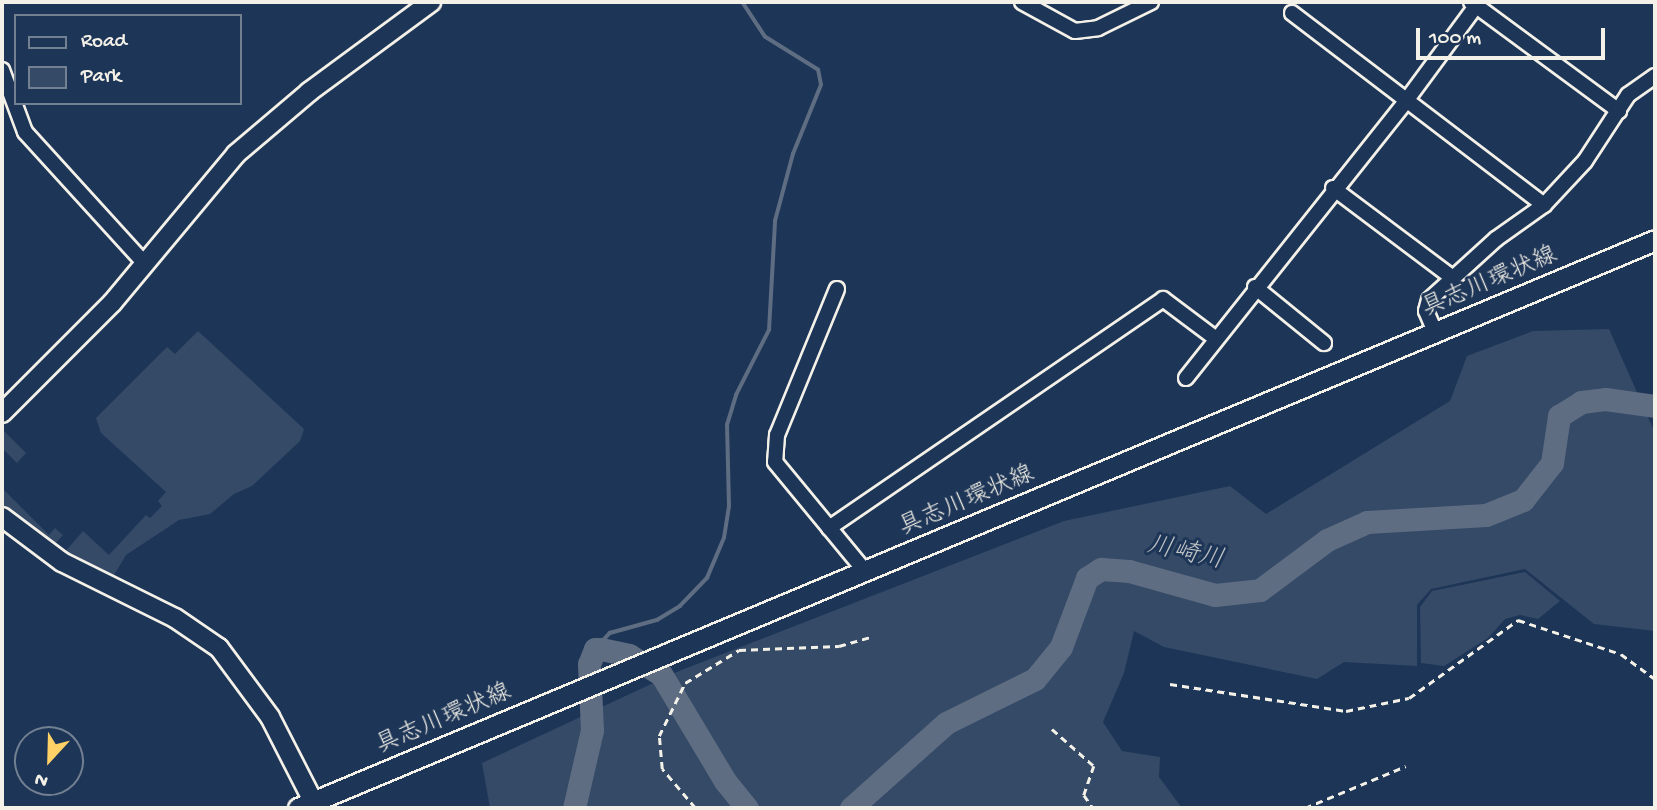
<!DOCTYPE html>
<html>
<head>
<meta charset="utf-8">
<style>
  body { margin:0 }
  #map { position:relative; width:1657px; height:810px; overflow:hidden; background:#1d3557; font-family:"Gochi Hand","Klee One",sans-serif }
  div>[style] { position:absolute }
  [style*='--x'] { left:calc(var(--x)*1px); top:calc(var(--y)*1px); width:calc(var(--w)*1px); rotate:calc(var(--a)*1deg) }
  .green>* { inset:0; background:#354a67 }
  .stream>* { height:3.5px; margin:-1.75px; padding:0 1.75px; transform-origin:1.75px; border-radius:1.75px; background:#5e6d82 }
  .river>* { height:23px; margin:-11.5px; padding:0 11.5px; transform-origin:11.5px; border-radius:11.5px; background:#5e6d82 }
  .path>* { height:2.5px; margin-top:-1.25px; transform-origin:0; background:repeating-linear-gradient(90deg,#f4f1e8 0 7px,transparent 0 12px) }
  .roads { filter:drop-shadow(2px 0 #f4f1e8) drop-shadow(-2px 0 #f4f1e8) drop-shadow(0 2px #f4f1e8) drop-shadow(0 -2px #f4f1e8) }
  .minor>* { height:14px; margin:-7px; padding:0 7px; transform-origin:7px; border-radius:7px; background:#1d3557 }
  .tertiary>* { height:18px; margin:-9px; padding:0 9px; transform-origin:9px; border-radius:9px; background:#1d3557 }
  .secondary>* { height:19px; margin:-9.5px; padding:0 9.5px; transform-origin:9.5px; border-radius:9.5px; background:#1d3557 }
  span { translate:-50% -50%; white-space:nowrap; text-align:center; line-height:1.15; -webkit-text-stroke:6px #1d3557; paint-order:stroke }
  .street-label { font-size:24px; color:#f4f1e8 }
  .water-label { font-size:26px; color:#c0c3c4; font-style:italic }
  .frame { position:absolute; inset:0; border:4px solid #f4f1e8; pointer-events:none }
  .legend { position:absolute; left:14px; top:14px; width:228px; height:91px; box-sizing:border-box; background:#1d3557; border:2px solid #738091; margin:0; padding:9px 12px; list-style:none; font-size:21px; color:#f4f1e8 }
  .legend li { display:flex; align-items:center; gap:14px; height:35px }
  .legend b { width:35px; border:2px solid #738091 }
  .north { position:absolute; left:14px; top:726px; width:70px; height:70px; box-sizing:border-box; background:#1d3557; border:2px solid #738091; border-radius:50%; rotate:202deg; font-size:19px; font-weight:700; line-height:28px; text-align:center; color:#f4f1e8 }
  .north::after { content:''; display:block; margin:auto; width:24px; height:32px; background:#ffd166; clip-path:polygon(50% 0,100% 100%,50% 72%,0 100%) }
  .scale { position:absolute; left:1416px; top:28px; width:189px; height:32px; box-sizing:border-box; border:4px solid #f4f1e8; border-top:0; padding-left:9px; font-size:21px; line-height:24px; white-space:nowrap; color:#f4f1e8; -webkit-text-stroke:5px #1d3557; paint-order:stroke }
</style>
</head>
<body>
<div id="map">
  <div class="green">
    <div style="clip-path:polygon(1609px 329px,1655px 433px,1655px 631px,1594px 624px,1525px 569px,1431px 589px,1417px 605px,1417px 666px,1344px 662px,1317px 679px,1164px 647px,1134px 631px,1124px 673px,1103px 722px,1122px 751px,1160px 757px,1159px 777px,1182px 808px,490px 808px,482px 763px,679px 671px,1064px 521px,1230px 486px,1266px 514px,1450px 401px,1467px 356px,1533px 331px)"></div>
    <div style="clip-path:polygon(198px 331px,304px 429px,300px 441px,252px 486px,234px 494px,210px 514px,179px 520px,126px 555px,108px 585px,58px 560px,83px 531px,109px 555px,146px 515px,150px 518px,162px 506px,158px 501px,166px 492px,101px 433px,96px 418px,167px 347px,175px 354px)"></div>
    <div style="clip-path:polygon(2px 429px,26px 453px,17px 463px,2px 448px)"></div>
    <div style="clip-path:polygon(2px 488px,49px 535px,55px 528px,63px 535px,47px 553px,2px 517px)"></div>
    <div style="clip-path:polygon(1525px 572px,1560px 601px,1538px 619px,1520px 615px,1505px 619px,1488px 638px,1444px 666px,1421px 663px,1420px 607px,1432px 591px)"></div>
  </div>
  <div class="stream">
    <div style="--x:595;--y:649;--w:22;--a:-47"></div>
    <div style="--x:610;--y:633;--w:49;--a:-15.5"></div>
    <div style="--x:657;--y:620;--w:27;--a:-31"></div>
    <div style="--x:680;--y:606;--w:39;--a:-46"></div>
    <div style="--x:707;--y:578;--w:43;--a:-67"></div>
    <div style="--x:724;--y:538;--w:32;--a:-81"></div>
    <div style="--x:729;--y:506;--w:81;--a:-91.4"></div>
    <div style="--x:727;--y:425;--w:31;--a:-73"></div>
    <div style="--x:736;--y:395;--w:73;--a:-63.1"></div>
    <div style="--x:769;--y:330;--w:109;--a:-86.8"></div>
    <div style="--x:775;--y:221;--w:69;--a:-75"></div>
    <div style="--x:793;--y:154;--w:74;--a:-67.9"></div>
    <div style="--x:821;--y:85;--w:15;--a:-101"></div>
    <div style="--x:818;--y:70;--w:62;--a:-148.1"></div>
    <div style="--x:765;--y:37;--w:42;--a:-123.3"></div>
  </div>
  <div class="river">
    <div style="--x:574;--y:808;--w:80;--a:-77"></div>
    <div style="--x:592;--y:730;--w:66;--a:-92.6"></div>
    <div style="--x:589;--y:664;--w:16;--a:-68"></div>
    <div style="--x:595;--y:649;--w:6;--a:0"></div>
    <div style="--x:601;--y:649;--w:29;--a:12"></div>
    <div style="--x:629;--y:655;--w:37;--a:31"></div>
    <div style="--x:661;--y:674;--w:125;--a:59.1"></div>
    <div style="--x:725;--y:781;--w:35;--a:51"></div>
    <div style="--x:851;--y:808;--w:127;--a:-41.8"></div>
    <div style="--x:946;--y:723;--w:99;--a:-26.3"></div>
    <div style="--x:1035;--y:679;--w:41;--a:-50.9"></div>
    <div style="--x:1061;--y:647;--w:74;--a:-69.4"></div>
    <div style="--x:1087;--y:578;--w:17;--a:-33"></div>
    <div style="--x:1101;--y:569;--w:28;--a:4"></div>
    <div style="--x:1129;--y:571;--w:89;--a:15.6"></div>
    <div style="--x:1215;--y:595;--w:45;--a:-6.3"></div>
    <div style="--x:1260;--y:590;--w:84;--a:-36.7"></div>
    <div style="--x:1327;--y:540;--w:44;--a:-24.2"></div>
    <div style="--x:1367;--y:522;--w:119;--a:-3.4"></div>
    <div style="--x:1486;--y:515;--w:40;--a:-22"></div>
    <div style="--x:1523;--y:500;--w:47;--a:-51.9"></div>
    <div style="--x:1552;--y:463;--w:48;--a:-81.5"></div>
    <div style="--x:1559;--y:416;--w:26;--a:-32"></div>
    <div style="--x:1581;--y:402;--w:24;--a:-7"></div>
    <div style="--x:1605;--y:399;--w:50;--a:8"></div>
  </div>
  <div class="path">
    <div style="--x:1170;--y:684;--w:178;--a:8.7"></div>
    <div style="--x:1346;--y:711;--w:64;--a:-11.7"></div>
    <div style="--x:1409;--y:698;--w:134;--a:-35.6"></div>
    <div style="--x:1518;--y:620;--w:108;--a:18.3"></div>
    <div style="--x:1621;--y:654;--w:42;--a:36.3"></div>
    <div style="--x:1052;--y:729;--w:56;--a:41.4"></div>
    <div style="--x:1094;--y:766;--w:31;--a:109"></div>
    <div style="--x:1084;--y:795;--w:16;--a:55"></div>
    <div style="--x:695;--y:808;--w:51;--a:-130.2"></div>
    <div style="--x:662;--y:769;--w:33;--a:-95"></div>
    <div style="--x:659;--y:736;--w:59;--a:-63.9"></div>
    <div style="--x:685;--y:683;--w:63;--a:-31.4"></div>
    <div style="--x:739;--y:650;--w:100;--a:-2.3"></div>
    <div style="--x:839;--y:646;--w:35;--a:-16"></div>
    <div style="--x:1305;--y:808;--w:109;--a:-22.6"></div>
  </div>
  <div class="roads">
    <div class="minor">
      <div style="--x:1022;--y:2;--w:60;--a:28.7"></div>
      <div style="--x:1075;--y:31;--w:23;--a:-7"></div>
      <div style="--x:1098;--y:28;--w:59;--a:-26.1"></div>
      <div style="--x:1471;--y:2;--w:184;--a:36.4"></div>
      <div style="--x:1292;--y:13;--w:317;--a:37.3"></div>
      <div style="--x:2;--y:70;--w:66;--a:69.6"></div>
      <div style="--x:25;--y:132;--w:178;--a:47.7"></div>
      <div style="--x:1333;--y:188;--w:146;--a:36.9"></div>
      <div style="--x:1255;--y:287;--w:89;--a:39.1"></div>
      <div style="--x:837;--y:289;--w:158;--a:112.3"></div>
      <div style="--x:777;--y:435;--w:27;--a:94"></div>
      <div style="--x:775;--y:462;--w:141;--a:50.5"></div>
      <div style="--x:1435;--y:332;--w:23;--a:-113"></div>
      <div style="--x:1426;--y:311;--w:11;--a:-75"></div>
      <div style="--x:1429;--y:300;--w:91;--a:-42.3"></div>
      <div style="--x:1496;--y:239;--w:59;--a:-35.3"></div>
      <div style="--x:1544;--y:205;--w:60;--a:-47"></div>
      <div style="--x:1585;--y:161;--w:79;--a:-56.9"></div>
      <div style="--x:1628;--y:95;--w:33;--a:-35"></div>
      <div style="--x:1186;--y:378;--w:354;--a:-51.5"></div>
      <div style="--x:1406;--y:101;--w:118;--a:-53.6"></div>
      <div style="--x:829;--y:528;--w:405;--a:-34.4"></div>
      <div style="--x:1163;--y:299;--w:65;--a:36.9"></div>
    </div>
    <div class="tertiary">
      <div style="--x:2;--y:413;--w:156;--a:-45"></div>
      <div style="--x:112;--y:303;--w:194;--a:-50.2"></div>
      <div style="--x:236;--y:154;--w:96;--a:-40.3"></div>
      <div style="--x:309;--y:92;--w:152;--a:-36.4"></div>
      <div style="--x:2;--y:517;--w:75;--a:36.9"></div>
      <div style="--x:62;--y:562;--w:126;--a:26.4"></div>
      <div style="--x:175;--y:618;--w:53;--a:34.3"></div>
      <div style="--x:219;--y:648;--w:86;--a:53.5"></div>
      <div style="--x:270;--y:717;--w:94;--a:62.9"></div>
    </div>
    <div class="secondary">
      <div style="--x:298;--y:808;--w:1471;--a:-22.71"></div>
    </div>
  </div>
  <div class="street-label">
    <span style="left:1490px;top:283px;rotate:-23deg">具志川環状線</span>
    <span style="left:967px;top:502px;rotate:-23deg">具志川環状線</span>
    <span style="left:444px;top:720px;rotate:-23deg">具志川環状線</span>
  </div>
  <div class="water-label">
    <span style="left:1185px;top:555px;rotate:12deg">川崎川</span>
  </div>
  <div class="frame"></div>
  <ul class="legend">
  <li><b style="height:9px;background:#1d3557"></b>Road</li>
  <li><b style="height:19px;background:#354a67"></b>Park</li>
  </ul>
  <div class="north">N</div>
  <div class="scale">100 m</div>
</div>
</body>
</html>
